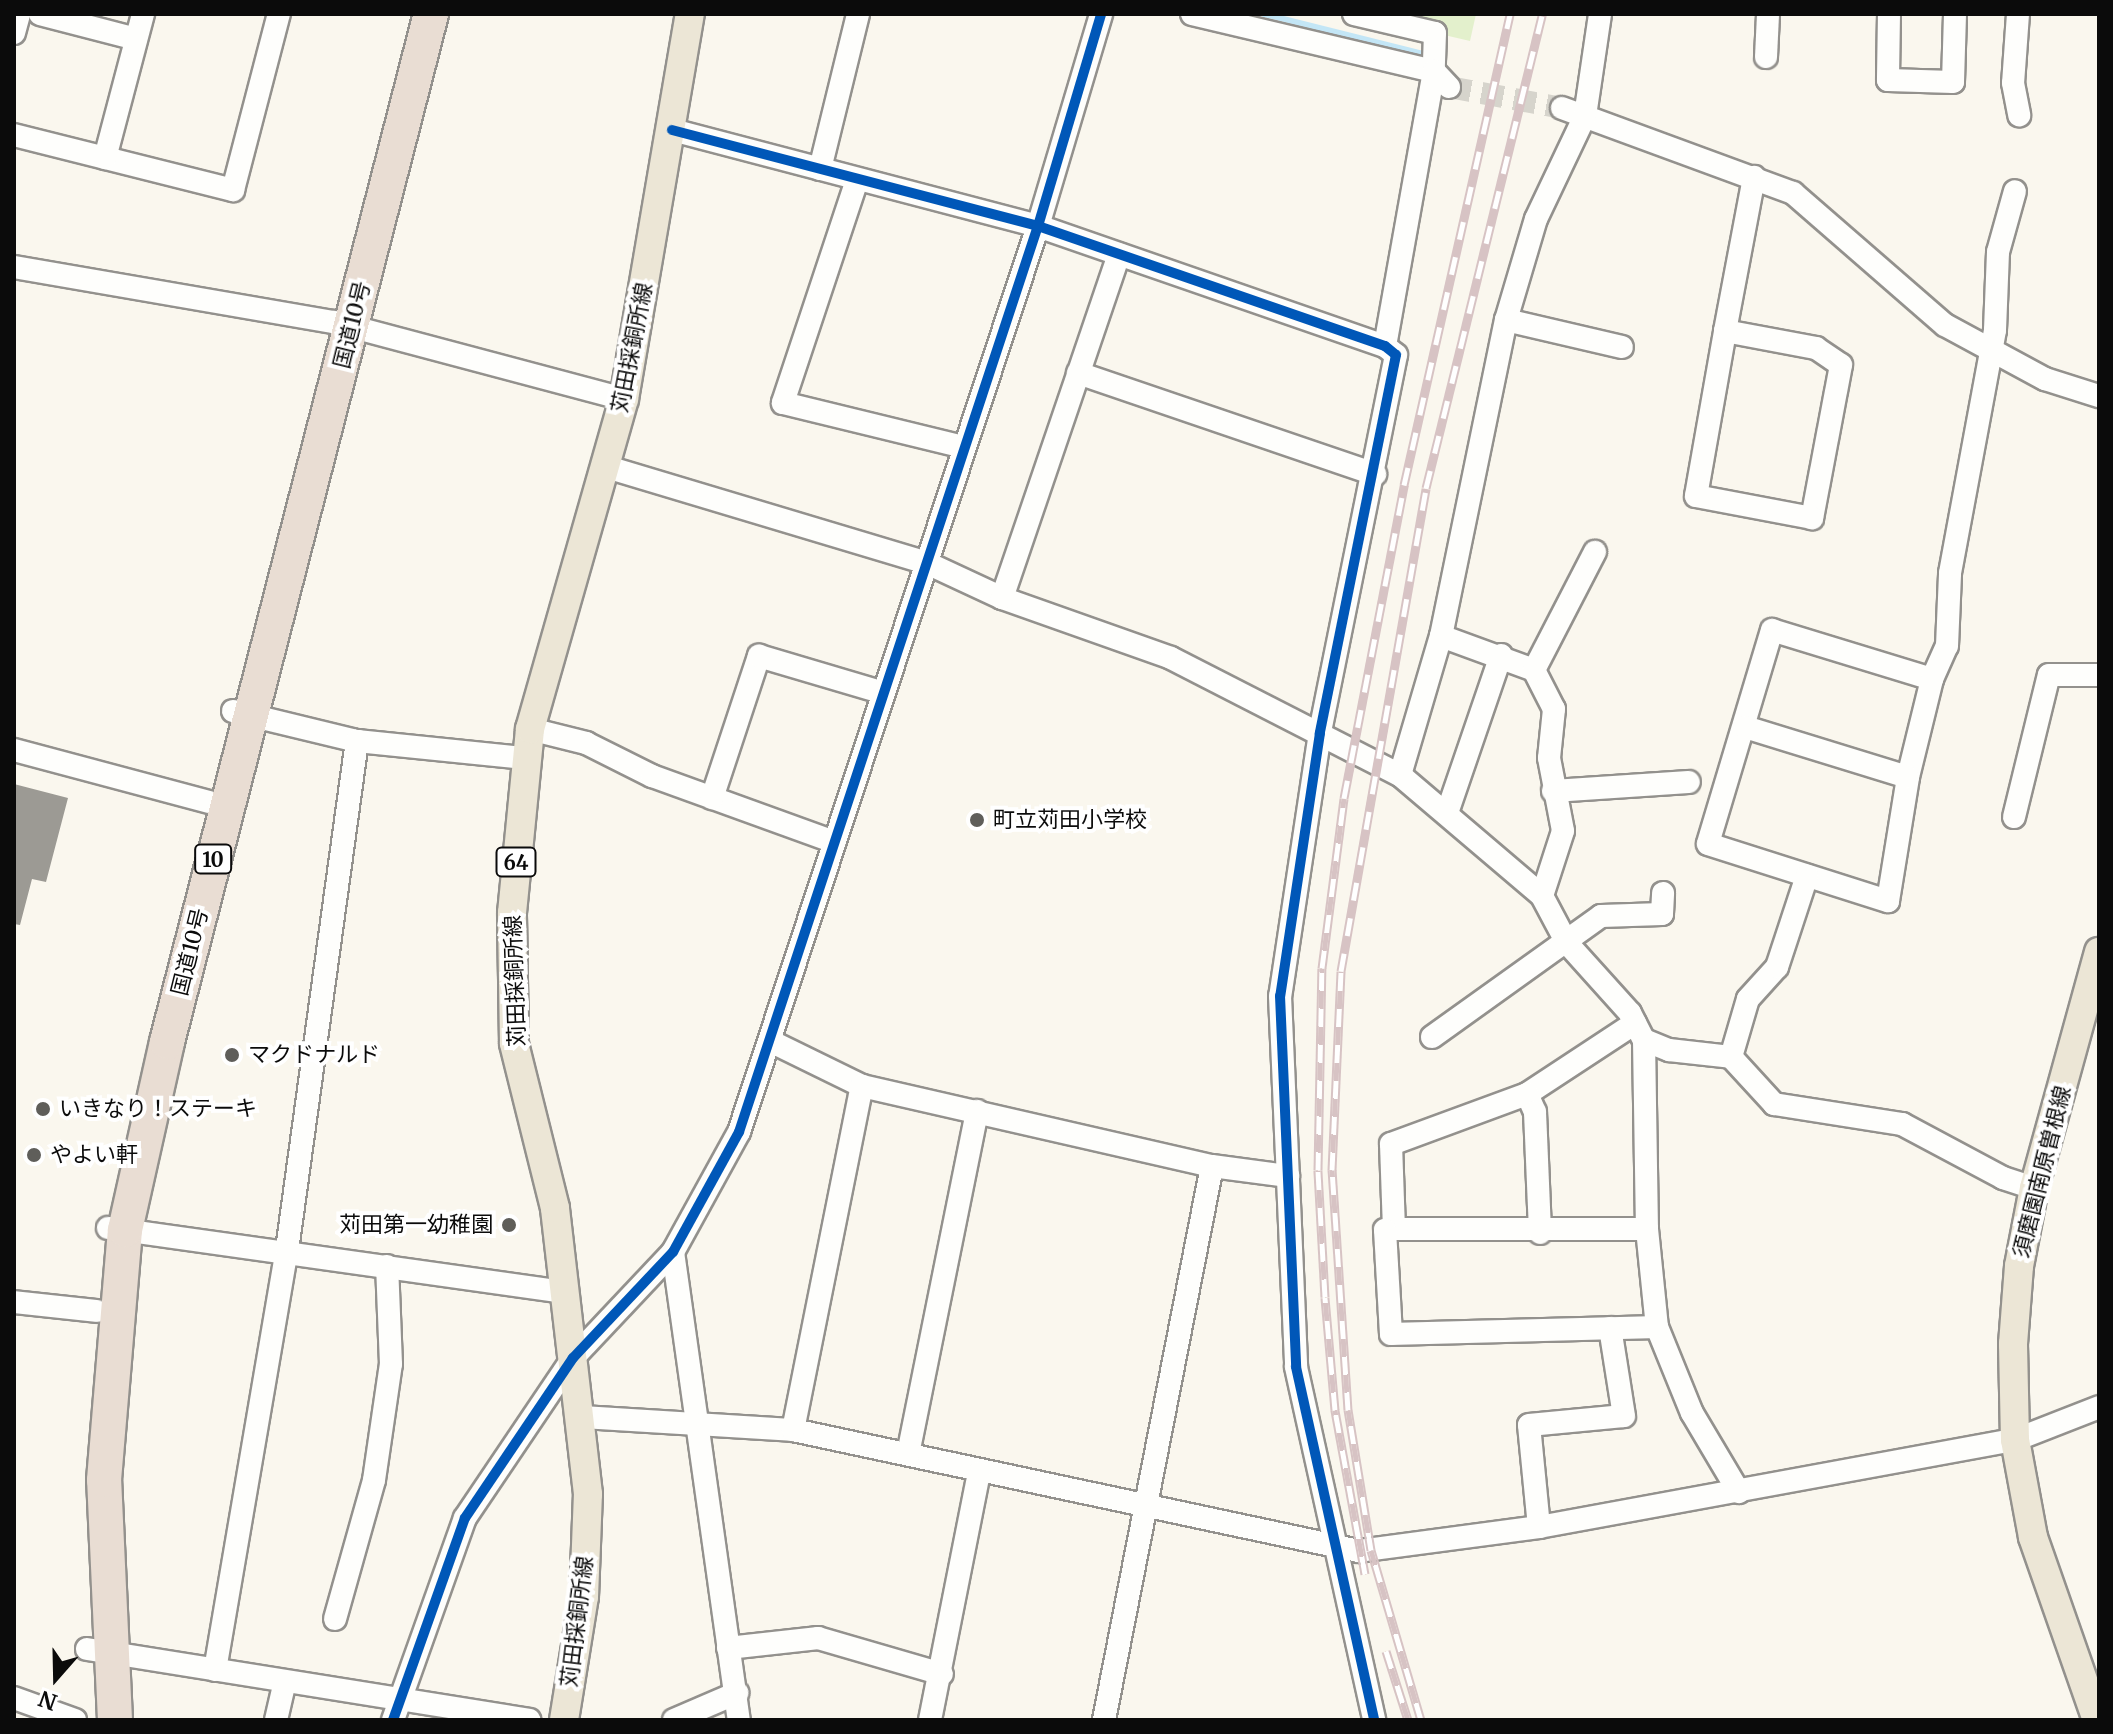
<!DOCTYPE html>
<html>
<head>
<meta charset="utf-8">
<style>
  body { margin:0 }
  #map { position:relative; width:2113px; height:1734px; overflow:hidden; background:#faf7ee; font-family:Merriweather,"Noto Sans JP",serif }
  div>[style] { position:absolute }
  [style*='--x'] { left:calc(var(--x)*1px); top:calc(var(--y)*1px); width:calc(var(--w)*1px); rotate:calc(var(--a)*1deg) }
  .green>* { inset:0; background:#e3f0cc }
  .stream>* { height:6px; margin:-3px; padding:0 3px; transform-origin:3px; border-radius:3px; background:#c3e6f6 }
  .building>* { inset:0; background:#9c9a94 }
  .minor-tunnel>* { height:22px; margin-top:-11px; transform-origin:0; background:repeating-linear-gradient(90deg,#d6d4cc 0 22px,transparent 0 33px) }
  .roads { filter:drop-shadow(2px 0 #93918d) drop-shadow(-2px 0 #93918d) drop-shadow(0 2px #93918d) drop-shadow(0 -2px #93918d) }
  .minor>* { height:22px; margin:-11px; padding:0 11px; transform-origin:11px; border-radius:11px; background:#fefefc }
  .major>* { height:28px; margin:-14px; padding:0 14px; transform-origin:14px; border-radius:14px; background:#ece6d6 }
  .highway>* { height:34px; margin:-17px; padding:0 17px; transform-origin:17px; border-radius:17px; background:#e9ddd3 }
  .rail>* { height:9px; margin-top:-4.5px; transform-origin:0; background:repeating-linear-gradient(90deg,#fff 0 18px,#d7c3c4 0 36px); box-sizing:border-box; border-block:2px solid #d7c3c4 }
  .cycleway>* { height:10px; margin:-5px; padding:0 5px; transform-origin:5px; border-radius:5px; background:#0057b8 }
  .dots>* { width:22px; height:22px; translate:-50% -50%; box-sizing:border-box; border:4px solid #fff; border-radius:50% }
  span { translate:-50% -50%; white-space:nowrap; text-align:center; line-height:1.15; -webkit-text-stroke:8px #fff; paint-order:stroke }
  .shield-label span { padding:2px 6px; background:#fff; border:2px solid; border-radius:6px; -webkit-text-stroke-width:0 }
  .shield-label { font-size:20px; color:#0b0b0b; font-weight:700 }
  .street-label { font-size:22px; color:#0b0b0b }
  .poi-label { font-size:22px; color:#0b0b0b }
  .left { translate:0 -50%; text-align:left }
  .right { translate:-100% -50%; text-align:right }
  .frame { position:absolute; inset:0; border:16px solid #0b0b0b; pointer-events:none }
  .north { position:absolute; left:16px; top:1638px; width:80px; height:80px; -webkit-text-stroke:6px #fff; paint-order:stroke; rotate:200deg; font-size:22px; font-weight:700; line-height:32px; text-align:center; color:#0b0b0b }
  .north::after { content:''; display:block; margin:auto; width:28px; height:36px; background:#0b0b0b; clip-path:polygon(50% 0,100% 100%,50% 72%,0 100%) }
</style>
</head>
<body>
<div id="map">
  <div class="green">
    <div style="clip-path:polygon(1354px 14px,1476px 14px,1470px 41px)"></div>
  </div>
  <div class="stream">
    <div style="--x:1264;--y:14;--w:172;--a:14.1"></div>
  </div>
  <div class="building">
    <div style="clip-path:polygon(14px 784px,68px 798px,46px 882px,32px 879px,20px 925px,14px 924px)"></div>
  </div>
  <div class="minor-tunnel">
    <div style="--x:1449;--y:87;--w:115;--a:10.5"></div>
  </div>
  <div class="roads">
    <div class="minor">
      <div style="--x:40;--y:14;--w:99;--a:14.6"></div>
      <div style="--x:1192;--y:14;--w:249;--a:13.3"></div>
      <div style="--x:1434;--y:71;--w:22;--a:47"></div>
      <div style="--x:1354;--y:14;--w:83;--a:13.2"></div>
      <div style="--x:1435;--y:33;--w:38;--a:92"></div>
      <div style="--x:1434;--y:71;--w:279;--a:100.1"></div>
      <div style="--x:1889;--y:14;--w:66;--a:90.9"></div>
      <div style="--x:1888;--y:80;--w:65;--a:1.8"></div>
      <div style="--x:1953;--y:82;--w:68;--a:-88.3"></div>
      <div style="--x:2018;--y:14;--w:69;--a:94.1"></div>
      <div style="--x:2013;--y:83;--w:33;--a:79"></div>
      <div style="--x:14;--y:33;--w:20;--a:-75"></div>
      <div style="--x:1766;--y:57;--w:43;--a:-87.3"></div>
      <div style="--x:1562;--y:108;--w:246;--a:20.2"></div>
      <div style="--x:1793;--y:193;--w:201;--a:41"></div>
      <div style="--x:1945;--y:325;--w:114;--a:28.4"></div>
      <div style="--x:2045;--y:379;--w:57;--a:17.5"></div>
      <div style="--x:672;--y:130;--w:378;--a:14.7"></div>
      <div style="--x:1038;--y:226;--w:367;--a:19.1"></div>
      <div style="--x:1385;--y:346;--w:14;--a:39"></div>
      <div style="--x:1396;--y:355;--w:386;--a:101.4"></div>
      <div style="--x:1320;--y:733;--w:266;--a:98.6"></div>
      <div style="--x:1280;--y:996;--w:371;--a:87.5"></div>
      <div style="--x:1296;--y:1367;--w:362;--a:77.5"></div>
      <div style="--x:14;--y:135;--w:226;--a:14.1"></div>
      <div style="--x:233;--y:190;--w:182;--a:-75.4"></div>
      <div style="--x:105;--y:158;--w:149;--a:-75.2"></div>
      <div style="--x:820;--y:169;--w:160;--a:-76.2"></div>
      <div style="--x:857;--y:180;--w:235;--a:108.4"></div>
      <div style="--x:783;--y:403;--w:186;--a:13.7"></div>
      <div style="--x:14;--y:267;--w:325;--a:9.8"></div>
      <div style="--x:334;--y:322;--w:300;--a:14.9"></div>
      <div style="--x:1506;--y:320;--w:119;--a:13.1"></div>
      <div style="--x:1725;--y:331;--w:93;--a:10.6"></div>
      <div style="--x:1816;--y:348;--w:30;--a:34"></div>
      <div style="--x:1841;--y:365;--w:156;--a:100.7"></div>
      <div style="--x:1812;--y:518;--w:118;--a:-169.3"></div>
      <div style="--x:1696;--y:496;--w:168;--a:-80"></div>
      <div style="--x:1725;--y:331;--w:157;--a:-79.3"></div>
      <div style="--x:1078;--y:373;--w:314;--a:18.8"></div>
      <div style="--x:607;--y:467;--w:334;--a:16.7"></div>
      <div style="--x:927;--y:563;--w:83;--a:25"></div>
      <div style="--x:1002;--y:598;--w:179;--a:19.5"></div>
      <div style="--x:1171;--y:658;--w:257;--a:27.1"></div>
      <div style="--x:1400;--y:775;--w:187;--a:40.4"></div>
      <div style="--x:1542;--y:896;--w:53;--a:62"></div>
      <div style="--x:1567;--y:943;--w:94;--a:48"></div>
      <div style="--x:1630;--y:1013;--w:30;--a:63"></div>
      <div style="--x:1644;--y:1040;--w:189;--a:89.1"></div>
      <div style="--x:1647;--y:1229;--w:99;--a:84.2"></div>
      <div style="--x:1657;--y:1327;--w:93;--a:67.9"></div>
      <div style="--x:1692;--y:1413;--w:92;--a:59.3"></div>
      <div style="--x:1002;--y:598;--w:363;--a:-71.2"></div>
      <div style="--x:1441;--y:636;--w:99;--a:20.1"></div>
      <div style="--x:1534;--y:670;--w:44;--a:62.9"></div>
      <div style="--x:1554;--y:709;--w:49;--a:95.8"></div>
      <div style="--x:1549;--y:758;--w:74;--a:79.1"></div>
      <div style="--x:1563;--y:831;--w:68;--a:107.9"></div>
      <div style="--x:1534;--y:670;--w:133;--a:-62.7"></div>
      <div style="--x:1932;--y:679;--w:167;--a:-163"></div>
      <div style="--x:1772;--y:630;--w:223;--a:106.7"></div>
      <div style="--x:1708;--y:844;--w:189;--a:17.6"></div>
      <div style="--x:1888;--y:901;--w:126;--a:-80.8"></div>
      <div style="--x:1908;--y:777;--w:101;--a:-76.2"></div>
      <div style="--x:1932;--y:679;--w:36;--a:-66"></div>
      <div style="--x:1947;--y:646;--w:73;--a:-87.6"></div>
      <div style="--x:1950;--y:573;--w:247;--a:-79.5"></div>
      <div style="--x:1995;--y:330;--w:78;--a:-87.8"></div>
      <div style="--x:1998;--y:252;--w:63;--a:-74.4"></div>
      <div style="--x:233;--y:711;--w:128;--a:13.6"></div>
      <div style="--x:357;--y:741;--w:169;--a:5.8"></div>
      <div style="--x:1745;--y:727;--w:170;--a:17.1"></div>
      <div style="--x:530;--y:729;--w:58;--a:14"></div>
      <div style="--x:586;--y:743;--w:74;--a:26.6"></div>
      <div style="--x:652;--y:776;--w:194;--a:19.9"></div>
      <div style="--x:14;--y:750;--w:202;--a:14.9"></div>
      <div style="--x:1400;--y:775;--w:145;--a:-73.6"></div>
      <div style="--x:1441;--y:636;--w:323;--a:-78.4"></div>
      <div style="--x:1506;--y:320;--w:105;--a:-73.5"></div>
      <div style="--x:1536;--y:219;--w:114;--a:-64.6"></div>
      <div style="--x:1585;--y:116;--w:103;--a:-81.6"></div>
      <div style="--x:1553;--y:791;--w:136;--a:-3.8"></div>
      <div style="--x:712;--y:798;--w:150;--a:-71.7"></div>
      <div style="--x:759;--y:656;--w:130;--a:16.5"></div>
      <div style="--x:1447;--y:813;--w:167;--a:-71.1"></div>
      <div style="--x:2014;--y:817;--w:146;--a:-76.2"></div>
      <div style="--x:2049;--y:675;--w:50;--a:0"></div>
      <div style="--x:1635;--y:1023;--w:129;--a:146.7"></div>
      <div style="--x:1527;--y:1094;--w:145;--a:159.8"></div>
      <div style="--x:1391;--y:1144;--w:85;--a:88"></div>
      <div style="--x:1394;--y:1229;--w:253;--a:0"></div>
      <div style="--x:1432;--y:1037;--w:208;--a:-35.6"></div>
      <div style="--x:1601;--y:916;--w:61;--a:-1.9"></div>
      <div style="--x:1662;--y:914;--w:21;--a:-87"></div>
      <div style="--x:1644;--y:1040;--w:27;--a:22"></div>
      <div style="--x:1669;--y:1050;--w:62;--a:6.4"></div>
      <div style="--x:1731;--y:1057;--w:64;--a:47.5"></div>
      <div style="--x:1774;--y:1104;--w:130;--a:8.9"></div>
      <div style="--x:1902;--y:1124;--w:115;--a:28.1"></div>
      <div style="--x:2003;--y:1178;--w:33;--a:18"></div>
      <div style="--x:770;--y:1041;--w:102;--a:26.1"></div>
      <div style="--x:862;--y:1086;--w:359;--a:12.9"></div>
      <div style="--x:1212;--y:1166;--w:77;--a:7.5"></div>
      <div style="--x:1731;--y:1057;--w:60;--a:-73.7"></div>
      <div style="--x:1748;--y:999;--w:43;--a:-47.8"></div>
      <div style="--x:1777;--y:967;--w:96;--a:-71.8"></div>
      <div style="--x:1527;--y:1094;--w:20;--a:66"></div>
      <div style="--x:1535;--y:1112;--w:121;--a:87.6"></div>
      <div style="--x:108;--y:1228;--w:461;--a:8"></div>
      <div style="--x:1394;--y:1229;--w:9;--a:174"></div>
      <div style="--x:1385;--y:1230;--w:104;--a:86.7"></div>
      <div style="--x:1391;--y:1334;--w:266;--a:-1.5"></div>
      <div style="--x:673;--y:1252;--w:473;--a:82"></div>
      <div style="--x:14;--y:1302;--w:83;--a:6.2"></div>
      <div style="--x:581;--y:1417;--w:212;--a:3.5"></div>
      <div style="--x:793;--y:1430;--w:579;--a:12.07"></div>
      <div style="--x:1359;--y:1551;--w:182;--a:-7.6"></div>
      <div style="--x:1539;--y:1527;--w:484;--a:-10.4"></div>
      <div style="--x:2015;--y:1440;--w:90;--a:-21.4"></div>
      <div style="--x:793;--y:1430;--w:351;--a:-78.7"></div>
      <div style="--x:908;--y:1454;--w:350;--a:-78.6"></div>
      <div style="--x:1539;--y:1527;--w:102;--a:-95.6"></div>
      <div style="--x:1529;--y:1425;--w:95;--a:-5.4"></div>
      <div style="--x:1624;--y:1416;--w:89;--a:-99"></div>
      <div style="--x:335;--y:1619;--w:144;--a:-74.3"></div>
      <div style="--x:374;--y:1480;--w:117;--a:-81.7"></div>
      <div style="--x:391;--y:1364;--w:98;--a:-92.3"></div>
      <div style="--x:728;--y:1648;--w:91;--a:-6.3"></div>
      <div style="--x:818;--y:1638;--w:129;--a:16.2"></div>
      <div style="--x:87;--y:1649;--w:448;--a:9.1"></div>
      <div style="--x:215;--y:1670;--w:426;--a:-80.3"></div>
      <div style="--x:287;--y:1250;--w:514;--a:-82.17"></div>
      <div style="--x:14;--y:1698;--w:65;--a:19.8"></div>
      <div style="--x:276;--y:1720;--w:39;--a:-77"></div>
      <div style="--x:393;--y:1720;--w:214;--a:-70.4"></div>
      <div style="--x:465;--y:1518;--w:193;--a:-56"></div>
      <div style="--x:573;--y:1358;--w:146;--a:-46.7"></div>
      <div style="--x:673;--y:1252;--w:137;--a:-61.2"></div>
      <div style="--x:739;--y:1132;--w:954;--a:-71.74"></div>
      <div style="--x:1038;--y:226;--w:221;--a:-73.4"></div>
      <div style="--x:674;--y:1720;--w:69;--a:-23.2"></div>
      <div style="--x:930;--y:1720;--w:252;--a:-78.8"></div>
      <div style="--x:1104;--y:1720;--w:564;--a:-78.97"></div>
    </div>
    <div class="major">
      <div style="--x:564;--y:1720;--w:125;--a:-80.8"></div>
      <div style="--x:584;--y:1597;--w:103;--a:-87.8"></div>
      <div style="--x:588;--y:1494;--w:288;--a:-96.6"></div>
      <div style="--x:555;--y:1208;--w:170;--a:-104"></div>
      <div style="--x:514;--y:1043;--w:130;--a:-90.9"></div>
      <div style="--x:512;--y:913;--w:185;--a:-84.4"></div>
      <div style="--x:530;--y:729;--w:343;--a:-74.1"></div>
      <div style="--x:624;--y:399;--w:391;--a:-80.3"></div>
      <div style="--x:2097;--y:1720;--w:194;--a:-109.3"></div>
      <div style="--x:2033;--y:1537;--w:99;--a:-100.5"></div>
      <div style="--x:2015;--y:1440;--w:96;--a:-91.2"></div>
      <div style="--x:2013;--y:1344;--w:78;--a:-85.6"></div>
      <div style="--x:2019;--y:1266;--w:79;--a:-79.1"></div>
      <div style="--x:2034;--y:1188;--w:245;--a:-74.6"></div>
    </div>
    <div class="highway">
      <div style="--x:115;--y:1720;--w:240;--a:-92.6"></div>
      <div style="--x:104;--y:1480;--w:251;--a:-85.2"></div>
      <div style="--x:125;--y:1230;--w:193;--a:-77.4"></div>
      <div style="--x:167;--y:1042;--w:1061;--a:-75.6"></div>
    </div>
  </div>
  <div class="rail">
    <div style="--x:1365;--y:1574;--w:167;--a:-100.4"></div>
    <div style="--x:1335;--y:1410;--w:113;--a:-95.1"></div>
    <div style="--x:1325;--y:1297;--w:127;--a:-93.2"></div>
    <div style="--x:1318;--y:1170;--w:202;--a:-88.9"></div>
    <div style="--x:1322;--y:968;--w:171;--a:-82.6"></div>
    <div style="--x:1344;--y:798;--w:319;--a:-79.1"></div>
    <div style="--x:1404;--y:485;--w:483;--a:-77.3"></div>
    <div style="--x:1386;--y:1651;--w:72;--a:72.3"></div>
    <div style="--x:1421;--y:1720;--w:177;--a:-106.4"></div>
    <div style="--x:1371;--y:1550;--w:142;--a:-99.3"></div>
    <div style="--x:1348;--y:1410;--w:241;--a:-93.8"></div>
    <div style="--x:1332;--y:1170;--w:199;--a:-87.4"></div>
    <div style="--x:1341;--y:971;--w:490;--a:-80"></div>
    <div style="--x:1426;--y:488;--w:488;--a:-76.2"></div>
  </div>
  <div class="cycleway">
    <div style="--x:672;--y:130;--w:378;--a:14.7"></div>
    <div style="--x:1038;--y:226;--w:367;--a:19.1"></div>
    <div style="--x:1385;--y:346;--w:14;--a:39"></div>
    <div style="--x:1396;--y:355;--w:386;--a:101.4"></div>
    <div style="--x:1320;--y:733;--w:266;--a:98.6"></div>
    <div style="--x:1280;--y:996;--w:371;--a:87.5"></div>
    <div style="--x:1296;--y:1367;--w:362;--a:77.5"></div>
    <div style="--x:393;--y:1720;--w:214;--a:-70.4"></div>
    <div style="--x:465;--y:1518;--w:193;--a:-56"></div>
    <div style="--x:573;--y:1358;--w:146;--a:-46.7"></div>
    <div style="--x:673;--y:1252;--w:137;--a:-61.2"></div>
    <div style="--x:739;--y:1132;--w:954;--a:-71.74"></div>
    <div style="--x:1038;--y:226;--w:221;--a:-73.4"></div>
  </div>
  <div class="dots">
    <div style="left:977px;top:820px;background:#5f5e5a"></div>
    <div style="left:232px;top:1055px;background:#5f5e5a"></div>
    <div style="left:43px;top:1109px;background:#5f5e5a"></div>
    <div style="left:34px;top:1155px;background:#5f5e5a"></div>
    <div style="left:509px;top:1225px;background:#5f5e5a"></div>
  </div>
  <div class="shield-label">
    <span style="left:213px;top:859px">10</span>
    <span style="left:516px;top:862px">64</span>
  </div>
  <div class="street-label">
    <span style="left:352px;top:325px;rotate:-76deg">国道10号</span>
    <span style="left:632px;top:348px;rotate:-79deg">苅田採銅所線</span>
    <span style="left:190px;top:952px;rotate:-76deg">国道10号</span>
    <span style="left:515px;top:981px;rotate:-92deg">苅田採銅所線</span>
    <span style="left:2042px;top:1172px;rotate:-76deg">須磨園南原曽根線</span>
    <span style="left:577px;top:1622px;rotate:-83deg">苅田採銅所線</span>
  </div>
  <div class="poi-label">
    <span class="left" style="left:993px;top:820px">町立苅田小学校</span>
    <span class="left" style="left:248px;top:1055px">マクドナルド</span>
    <span class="left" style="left:59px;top:1109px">いきなり！ステーキ</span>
    <span class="left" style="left:50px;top:1155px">やよい軒</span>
    <span class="right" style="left:493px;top:1225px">苅田第一幼稚園</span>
  </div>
  <div class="frame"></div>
  <div class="north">N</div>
</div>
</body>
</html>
